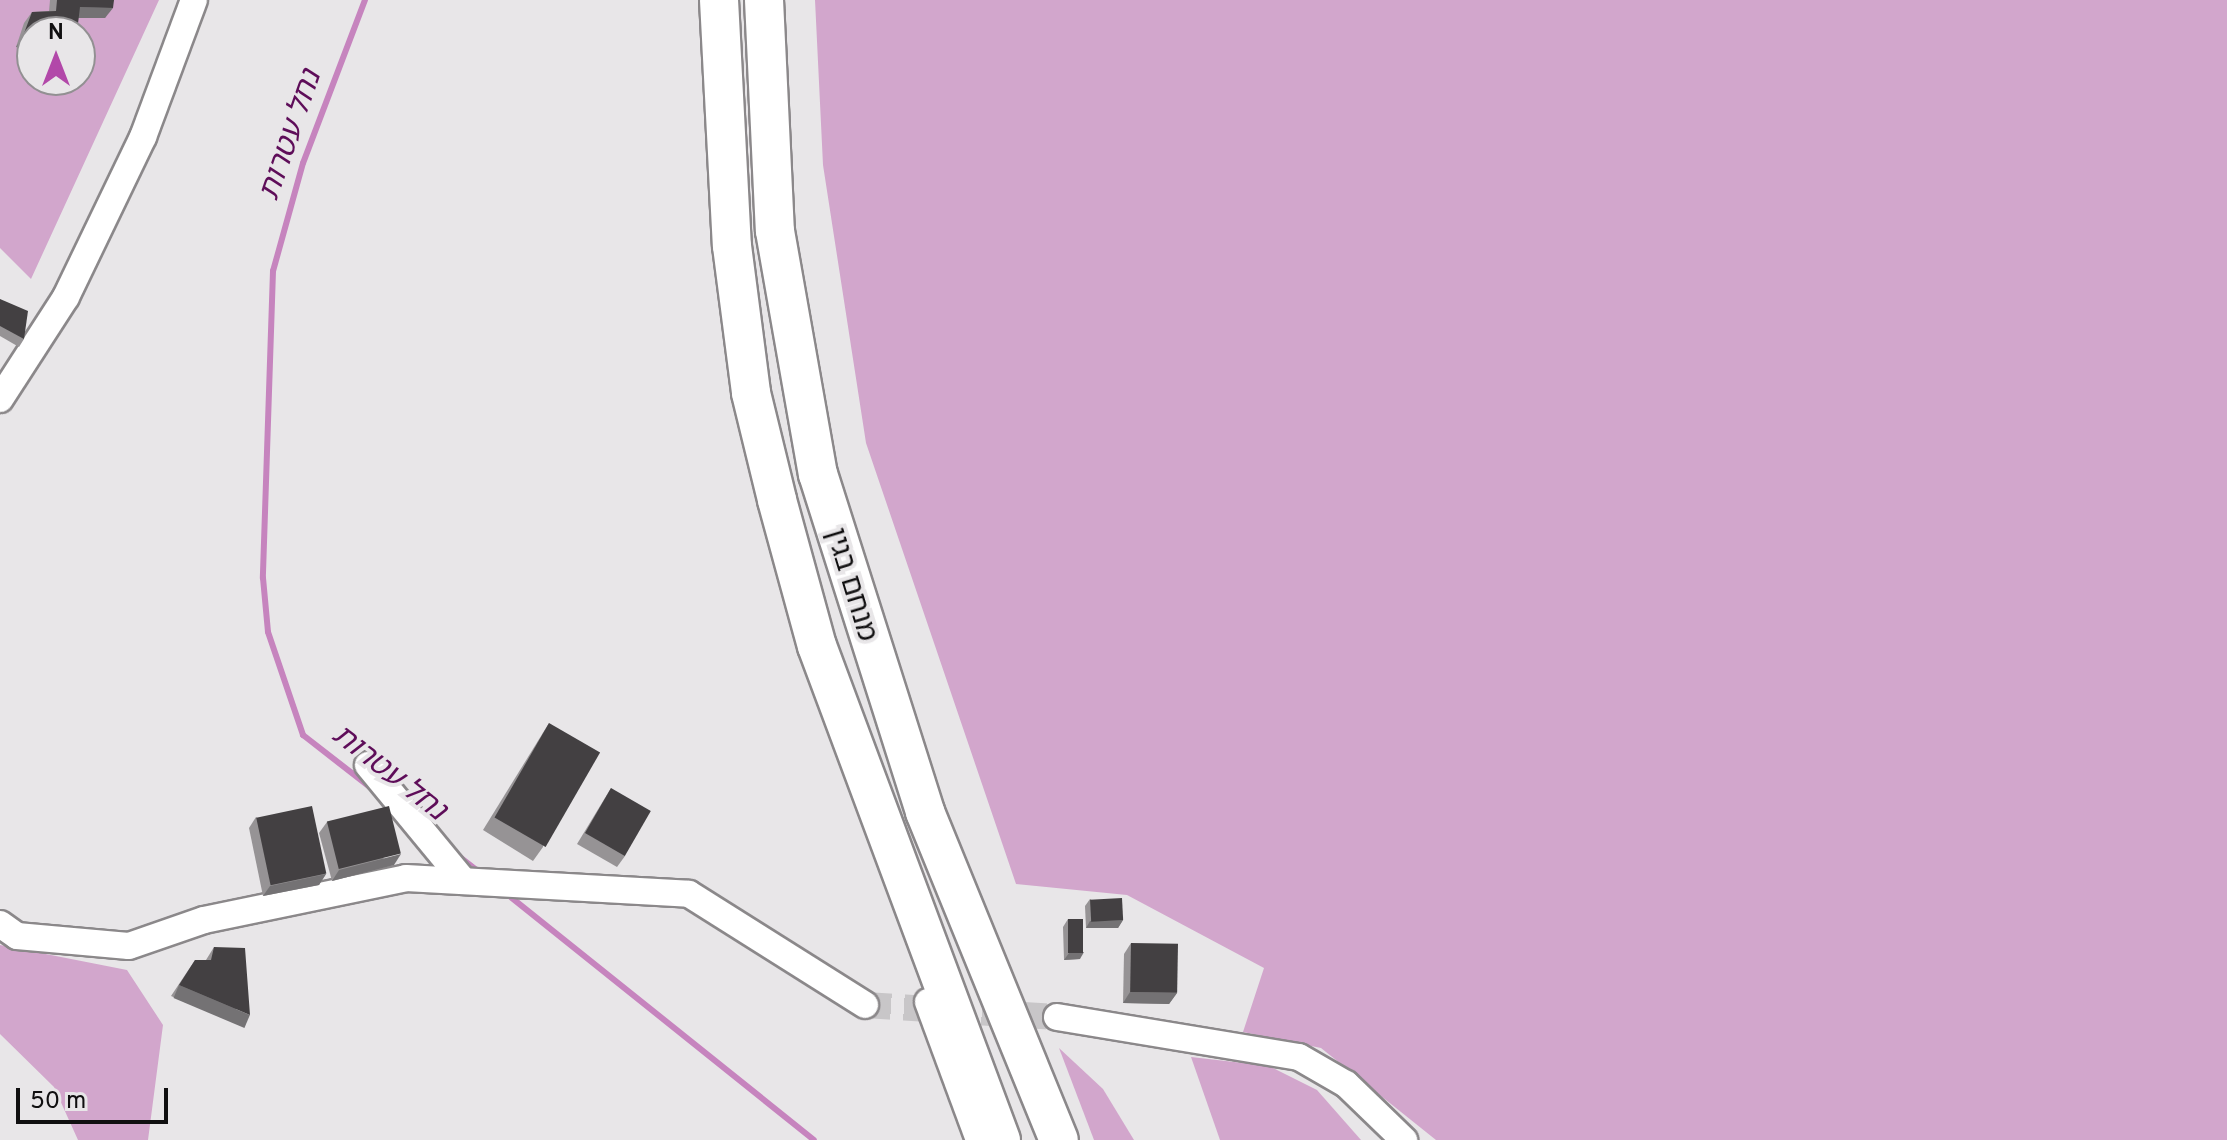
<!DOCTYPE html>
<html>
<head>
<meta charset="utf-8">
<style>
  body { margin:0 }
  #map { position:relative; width:2227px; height:1140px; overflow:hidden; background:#e8e6e8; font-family:Overpass,"Noto Sans Hebrew",sans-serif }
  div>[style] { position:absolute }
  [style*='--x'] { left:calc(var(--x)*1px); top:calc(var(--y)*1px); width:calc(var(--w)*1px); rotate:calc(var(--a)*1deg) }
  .green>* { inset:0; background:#d2a6cc }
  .stream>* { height:6px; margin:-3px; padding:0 3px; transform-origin:3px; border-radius:3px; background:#c684be }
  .minor-tunnel>* { height:26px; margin-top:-13px; transform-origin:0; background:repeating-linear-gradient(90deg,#c8c6c8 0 26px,transparent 0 39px) }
  .roads { filter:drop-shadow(2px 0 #8b888a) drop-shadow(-2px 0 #8b888a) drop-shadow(0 2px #8b888a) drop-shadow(0 -2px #8b888a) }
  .minor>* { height:26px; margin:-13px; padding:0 13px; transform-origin:13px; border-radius:13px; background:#fff }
  .highway>* { height:38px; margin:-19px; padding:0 19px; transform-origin:19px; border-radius:19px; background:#fff }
  .wall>* { inset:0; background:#969395 }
  .shaded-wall>* { inset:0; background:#747274; transform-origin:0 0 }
  .building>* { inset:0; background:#434042; transform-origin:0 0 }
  span { translate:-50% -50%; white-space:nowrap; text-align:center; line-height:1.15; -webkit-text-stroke:8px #e8e6e8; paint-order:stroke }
  .street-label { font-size:28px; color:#100f10 }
  .water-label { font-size:30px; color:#5e0d59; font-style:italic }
  .north { position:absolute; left:16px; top:16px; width:80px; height:80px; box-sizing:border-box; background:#e8e6e8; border:2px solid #929092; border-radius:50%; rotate:0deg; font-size:22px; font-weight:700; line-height:32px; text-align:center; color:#100f10 }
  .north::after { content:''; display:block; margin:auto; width:28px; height:36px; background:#b248a9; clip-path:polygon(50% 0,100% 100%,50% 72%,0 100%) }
  .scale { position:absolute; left:16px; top:1088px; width:152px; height:36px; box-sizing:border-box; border:4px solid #100f10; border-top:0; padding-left:10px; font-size:24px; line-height:28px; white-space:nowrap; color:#100f10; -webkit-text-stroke:6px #e8e6e8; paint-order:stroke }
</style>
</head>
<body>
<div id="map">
  <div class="green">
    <div style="clip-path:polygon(evenodd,0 0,159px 0,31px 279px,0 248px,0 0,32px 32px,80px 32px,80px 80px,32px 80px,32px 32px)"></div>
    <div style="clip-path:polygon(815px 0,2227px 0,2227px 1140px,1436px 1140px,1321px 1048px,1243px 1032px,1264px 968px,1127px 895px,1016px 884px,866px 443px,823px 165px)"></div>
    <div style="clip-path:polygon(0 945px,127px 970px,163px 1025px,148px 1140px,78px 1140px,54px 1087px,0 1034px)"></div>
    <div style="clip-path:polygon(1059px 1048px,1103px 1089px,1134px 1140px,1094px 1140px)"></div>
    <div style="clip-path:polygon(1191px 1057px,1269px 1066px,1317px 1090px,1361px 1140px,1220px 1140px)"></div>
  </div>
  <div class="stream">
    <div style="--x:365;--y:0;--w:174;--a:110.8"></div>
    <div style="--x:303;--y:163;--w:112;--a:105.5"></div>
    <div style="--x:273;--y:271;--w:307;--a:91.9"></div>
    <div style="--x:263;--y:578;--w:54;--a:84.7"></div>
    <div style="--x:268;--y:632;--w:109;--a:71.2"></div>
    <div style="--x:303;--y:735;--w:91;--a:37.9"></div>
    <div style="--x:456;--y:854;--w:29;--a:38"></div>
    <div style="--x:507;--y:894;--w:393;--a:38.7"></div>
  </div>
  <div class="minor-tunnel">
    <div style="--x:865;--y:1005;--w:192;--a:3.6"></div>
  </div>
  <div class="roads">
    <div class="minor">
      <div style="--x:0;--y:399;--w:121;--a:-57.1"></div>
      <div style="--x:66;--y:297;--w:178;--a:-64.3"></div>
      <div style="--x:143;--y:137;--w:146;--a:-69.6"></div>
      <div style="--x:368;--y:765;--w:146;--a:50.5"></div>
      <div style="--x:0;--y:924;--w:21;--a:35"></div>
      <div style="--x:17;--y:936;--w:112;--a:5.1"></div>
      <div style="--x:129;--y:946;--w:79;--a:-19.1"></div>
      <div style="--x:204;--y:920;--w:206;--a:-11.7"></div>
      <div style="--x:406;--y:878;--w:283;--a:3.2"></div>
      <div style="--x:689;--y:894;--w:208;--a:32.2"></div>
      <div style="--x:928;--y:1002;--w:147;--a:69.7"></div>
      <div style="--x:1057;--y:1017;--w:245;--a:9.4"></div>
      <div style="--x:1299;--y:1057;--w:54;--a:29.9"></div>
      <div style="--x:1346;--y:1084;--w:81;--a:44"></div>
    </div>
    <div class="highway">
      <div style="--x:719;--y:0;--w:246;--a:87"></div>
      <div style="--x:732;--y:246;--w:148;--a:82.6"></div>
      <div style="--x:751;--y:393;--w:110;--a:76.3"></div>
      <div style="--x:777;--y:500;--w:151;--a:74.7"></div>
      <div style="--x:817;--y:646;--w:527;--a:69.57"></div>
      <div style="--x:764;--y:0;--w:231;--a:87.3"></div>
      <div style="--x:775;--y:231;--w:247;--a:80"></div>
      <div style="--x:818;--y:474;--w:355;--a:72.4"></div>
      <div style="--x:925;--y:812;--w:354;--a:67.8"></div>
    </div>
  </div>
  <div class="wall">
    <div style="clip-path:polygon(50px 0,114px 0,105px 18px,79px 18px,32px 32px,32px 50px,16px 47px,24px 23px,32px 12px,49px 11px)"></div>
    <div style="clip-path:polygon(0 299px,24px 339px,19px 347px,0 336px)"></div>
    <div style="clip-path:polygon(549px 723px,543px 847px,533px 861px,483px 830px)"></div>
    <div style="clip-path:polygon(611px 788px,625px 856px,617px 867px,577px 844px)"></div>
    <div style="clip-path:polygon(256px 817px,326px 874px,319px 885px,263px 896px,249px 828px)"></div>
    <div style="clip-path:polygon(327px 822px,394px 865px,332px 881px,319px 833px)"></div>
    <div style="clip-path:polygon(1090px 899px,1123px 920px,1118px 928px,1086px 928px,1085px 906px)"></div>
    <div style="clip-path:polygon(1068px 919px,1080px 959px,1064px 960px,1063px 927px)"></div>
    <div style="clip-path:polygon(1131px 943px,1177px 993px,1169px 1004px,1123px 1003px,1124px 954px)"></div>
    <div style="clip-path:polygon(214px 947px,242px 1026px,171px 996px,195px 960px,206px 960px)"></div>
  </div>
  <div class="shaded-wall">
    <div style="clip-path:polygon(80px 7px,113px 8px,105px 18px,73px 18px)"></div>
    <div style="clip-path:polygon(23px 36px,32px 38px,32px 50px,16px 47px)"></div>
    <div style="clip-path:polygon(401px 854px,394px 865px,332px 881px,339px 870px)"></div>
    <div style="clip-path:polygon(326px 874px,319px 885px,263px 896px,270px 886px)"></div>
    <div style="clip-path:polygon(1123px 920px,1118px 928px,1086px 928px,1090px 921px)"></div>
    <div style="clip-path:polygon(1084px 952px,1080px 959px,1064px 960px,1069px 953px)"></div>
    <div style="left:179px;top:985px;width:77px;height:14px;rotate:23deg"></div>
    <div style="clip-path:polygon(1130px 992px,1177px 993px,1169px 1004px,1123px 1003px)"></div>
  </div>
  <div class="building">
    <div style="clip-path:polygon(57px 0,114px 0,113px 8px,80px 7px,77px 32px,32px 32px,32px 38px,23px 36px,32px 12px,56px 11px)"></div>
    <div style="clip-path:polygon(0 299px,28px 311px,24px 339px,0 326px)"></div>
    <div style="left:549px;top:723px;width:59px;height:109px;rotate:30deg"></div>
    <div style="left:611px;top:788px;width:46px;height:52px;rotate:30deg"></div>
    <div style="left:312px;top:806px;width:69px;height:57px;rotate:78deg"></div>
    <div style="left:389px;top:806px;width:49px;height:64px;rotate:76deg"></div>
    <div style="left:1122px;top:898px;width:22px;height:32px;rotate:87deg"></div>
    <div style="left:1068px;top:919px;width:15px;height:34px"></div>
    <div style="left:1131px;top:943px;width:47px;height:49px;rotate:1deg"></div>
    <div style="clip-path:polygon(214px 947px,245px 948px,250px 1015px,179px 985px,195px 960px,211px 960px)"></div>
  </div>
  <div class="street-label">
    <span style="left:850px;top:585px;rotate:73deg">מנחם בגין</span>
  </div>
  <div class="water-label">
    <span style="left:292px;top:136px;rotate:-71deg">נחל עטרות</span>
    <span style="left:388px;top:774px;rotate:38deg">נחל עטרות</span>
  </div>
  <div class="north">N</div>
  <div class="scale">50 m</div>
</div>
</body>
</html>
